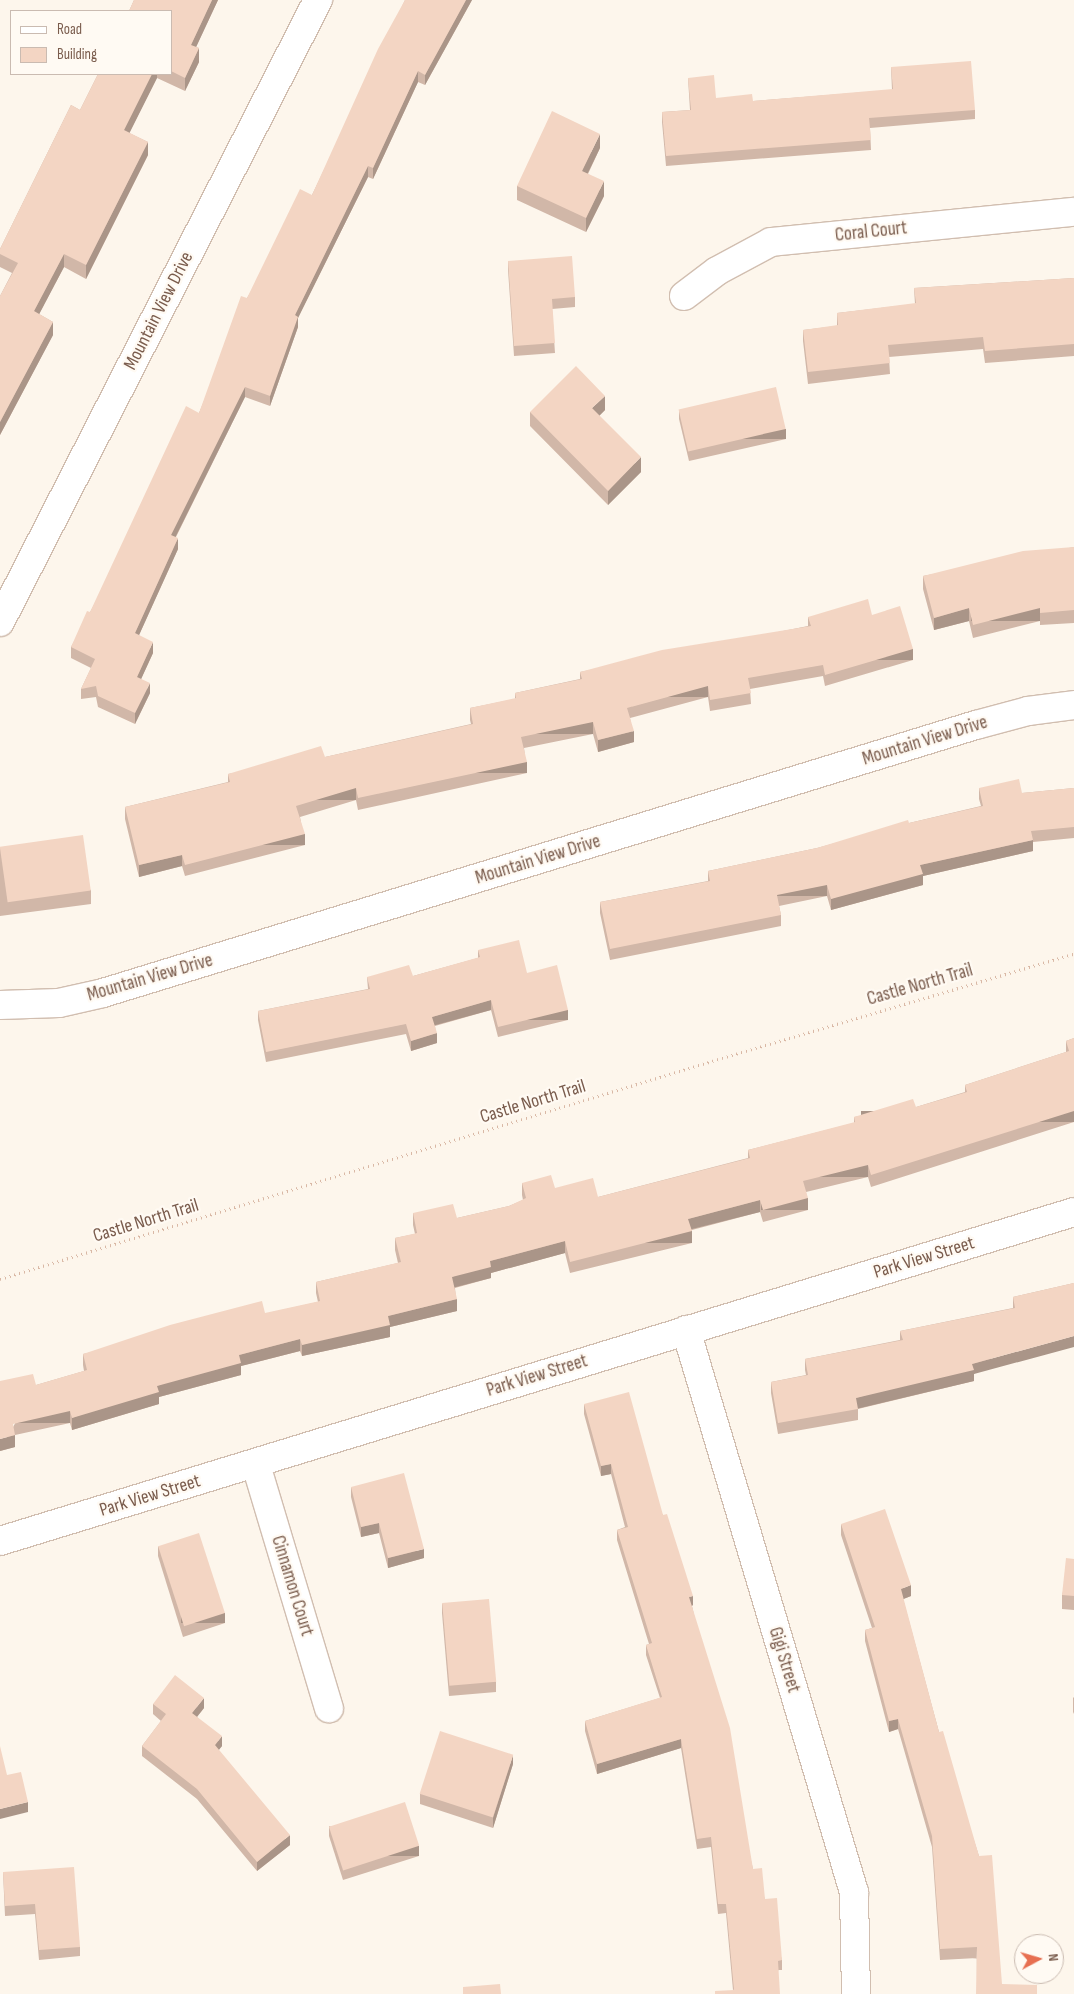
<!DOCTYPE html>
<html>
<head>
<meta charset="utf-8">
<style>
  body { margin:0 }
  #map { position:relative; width:1074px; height:1994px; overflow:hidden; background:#fdf6ec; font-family:"Sofia Sans Condensed",sans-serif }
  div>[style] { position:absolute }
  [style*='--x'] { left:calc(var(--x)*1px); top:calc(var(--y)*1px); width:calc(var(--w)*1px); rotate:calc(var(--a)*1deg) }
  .path>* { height:3px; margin-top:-1.5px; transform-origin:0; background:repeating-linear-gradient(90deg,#d9b8a5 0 1px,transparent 0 5px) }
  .roads { filter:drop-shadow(1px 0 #d1beb0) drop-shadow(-1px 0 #d1beb0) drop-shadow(0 1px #d1beb0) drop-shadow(0 -1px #d1beb0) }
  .street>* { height:28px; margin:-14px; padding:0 14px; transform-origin:14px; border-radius:14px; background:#fff }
  .wall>* { inset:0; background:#d1b7a8 }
  .shaded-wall>* { inset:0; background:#aa9588; transform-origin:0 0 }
  .building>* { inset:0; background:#f3d5c3; transform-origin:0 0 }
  span { translate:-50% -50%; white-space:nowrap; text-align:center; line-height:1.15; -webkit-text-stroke:4.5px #fffaf3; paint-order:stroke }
  .street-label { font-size:19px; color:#7a5c4d }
  .legend { position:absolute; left:10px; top:10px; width:162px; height:65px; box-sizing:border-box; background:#fffaf3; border:1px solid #cabbb1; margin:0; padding:6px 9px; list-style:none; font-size:15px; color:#7a5c4d }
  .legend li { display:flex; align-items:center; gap:10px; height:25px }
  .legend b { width:25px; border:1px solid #cabbb1 }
  .north { position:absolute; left:1014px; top:1934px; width:50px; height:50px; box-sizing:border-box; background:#fffaf3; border:1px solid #cabbb1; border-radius:50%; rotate:84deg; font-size:14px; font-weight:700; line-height:20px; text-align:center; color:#7a5c4d }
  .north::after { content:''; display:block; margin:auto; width:18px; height:22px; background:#e76f51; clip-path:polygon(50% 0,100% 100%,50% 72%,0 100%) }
</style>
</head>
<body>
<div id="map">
  <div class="path">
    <div style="--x:0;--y:1279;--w:755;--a:-17.02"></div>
    <div style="--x:722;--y:1058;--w:367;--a:-16.5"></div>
  </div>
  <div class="roads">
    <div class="street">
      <div style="--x:684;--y:296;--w:41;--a:-37.1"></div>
      <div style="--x:717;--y:271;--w:61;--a:-28.2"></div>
      <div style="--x:771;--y:242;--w:304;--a:-5.7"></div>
      <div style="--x:0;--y:622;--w:699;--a:-62.92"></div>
      <div style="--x:0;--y:1005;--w:59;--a:-1.9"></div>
      <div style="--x:59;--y:1003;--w:45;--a:-12.8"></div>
      <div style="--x:103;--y:993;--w:913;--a:-17.07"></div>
      <div style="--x:976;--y:725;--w:54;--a:-15.1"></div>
      <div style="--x:1028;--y:711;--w:46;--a:-7.4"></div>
      <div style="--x:686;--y:1330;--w:587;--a:73.36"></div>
      <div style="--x:854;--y:1892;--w:102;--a:88.9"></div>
      <div style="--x:256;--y:1465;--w:254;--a:73.3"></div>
      <div style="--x:0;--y:1541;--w:1123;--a:-17.03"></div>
    </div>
  </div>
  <div class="wall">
    <div style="clip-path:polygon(134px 0,218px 0,196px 47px,199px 48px,199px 62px,185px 91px,157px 78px,129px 133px,148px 142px,148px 155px,86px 279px,64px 267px,39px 314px,53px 322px,53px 335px,0 435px,0 296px,12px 273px,0 267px,0 249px,71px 105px,80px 110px,98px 74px,171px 74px,171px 11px,129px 11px)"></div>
    <div style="clip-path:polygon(405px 0,472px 0,425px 85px,418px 82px,373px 179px,368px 177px,298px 318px,298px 327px,270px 406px,245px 397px,176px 537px,178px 549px,139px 635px,153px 653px,141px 679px,150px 693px,135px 724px,98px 707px,96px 697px,81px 699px,81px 689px,91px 668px,71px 658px,71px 647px,199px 413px,247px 298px,312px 195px)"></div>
    <div style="clip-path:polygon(891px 67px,975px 110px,975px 119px,870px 128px,871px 150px,666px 166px,662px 122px,662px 112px,690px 110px,688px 78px,716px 98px,753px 101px,892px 90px)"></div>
    <div style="clip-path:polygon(600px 148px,588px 174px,604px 196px,586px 232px,517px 200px,517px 186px)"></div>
    <div style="clip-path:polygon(508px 261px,575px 297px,575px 307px,552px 309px,555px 353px,514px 356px,508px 270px)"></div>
    <div style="clip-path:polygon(1074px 278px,1074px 356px,985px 363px,983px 349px,889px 357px,890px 374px,808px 384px,803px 341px,803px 330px,837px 326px,837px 313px,915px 304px,914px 288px)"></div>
    <div style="clip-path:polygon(605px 410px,599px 416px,641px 472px,608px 505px,530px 426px,530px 412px)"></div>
    <div style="clip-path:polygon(679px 410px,786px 439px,689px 461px,679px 419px)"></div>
    <div style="clip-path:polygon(1074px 547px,1074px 623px,1040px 625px,1040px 621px,973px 638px,969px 621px,934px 630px,923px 589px,923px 576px)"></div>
    <div style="clip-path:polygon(872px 615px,913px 660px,825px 686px,823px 676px,750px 689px,751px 704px,710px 711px,708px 697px,630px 718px,634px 742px,598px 752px,593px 734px,524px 748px,527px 773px,358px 810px,356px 800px,300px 817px,305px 845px,185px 876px,182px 866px,139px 877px,125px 819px,125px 807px,228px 782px,228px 774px,325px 757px,471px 724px,470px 720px,470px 708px,515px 699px,515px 693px,580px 679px,580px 672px,808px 626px,808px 617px)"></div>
    <div style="clip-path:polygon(979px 788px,1022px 793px,1074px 788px,1074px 838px,1033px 842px,1033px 851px,923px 876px,923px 885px,831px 910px,827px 896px,779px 906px,781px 915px,781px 926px,610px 960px,600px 913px,600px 902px,708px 881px,708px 871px,817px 848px,909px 823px,981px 806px,979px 799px)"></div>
    <div style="clip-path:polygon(0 847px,91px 890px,91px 904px,0 916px)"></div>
    <div style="clip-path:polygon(478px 950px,527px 973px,568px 1020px,498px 1037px,491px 1010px,435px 1026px,437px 1043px,411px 1051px,406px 1034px,266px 1062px,258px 1020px,258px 1011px,368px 989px,367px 977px,413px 976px,478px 958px)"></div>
    <div style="clip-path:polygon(1074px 1038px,1074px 1122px,871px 1187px,868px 1177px,806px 1192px,808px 1210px,763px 1222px,760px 1212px,692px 1230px,692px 1243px,570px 1273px,565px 1253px,491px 1273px,491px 1278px,455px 1288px,457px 1311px,390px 1327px,390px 1337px,302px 1356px,300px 1351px,241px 1366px,241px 1375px,159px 1397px,159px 1404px,72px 1430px,70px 1423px,15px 1435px,15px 1447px,0 1451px,36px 1385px,84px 1371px,83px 1365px,83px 1354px,318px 1302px,316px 1293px,316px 1282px,398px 1263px,395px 1250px,395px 1238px,415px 1234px,413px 1225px,413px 1213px,457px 1218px,509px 1206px,523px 1200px,522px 1195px,522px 1183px,555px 1188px,598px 1197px,748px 1158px,748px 1150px,854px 1123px,854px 1117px,916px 1107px,965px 1092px,965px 1085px,1066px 1052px,1066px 1041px)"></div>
    <div style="clip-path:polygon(1074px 1283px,974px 1374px,974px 1381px,858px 1409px,858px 1420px,778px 1434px,771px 1393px,771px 1382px,806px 1375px,805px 1370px,805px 1359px,900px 1340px,900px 1331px,1013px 1308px,1013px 1297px)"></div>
    <div style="clip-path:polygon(584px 1404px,663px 1515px,693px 1605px,692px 1606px,753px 1869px,765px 1899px,782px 1960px,782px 1970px,779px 1970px,733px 1990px,726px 1913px,718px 1914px,711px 1847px,697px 1849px,681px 1748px,597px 1774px,585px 1731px,585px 1721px,660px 1698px,646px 1655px,646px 1645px,649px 1644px,617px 1540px,617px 1530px,625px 1527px,611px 1474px,601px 1476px,584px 1414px)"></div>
    <div style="clip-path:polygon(351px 1487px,424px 1558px,388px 1568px,379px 1533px,361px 1537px,351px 1497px)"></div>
    <div style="clip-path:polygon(841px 1524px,911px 1596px,903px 1599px,939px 1732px,979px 1856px,976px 1994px,977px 1958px,940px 1960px,932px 1847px,898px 1729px,889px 1732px,865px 1641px,865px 1630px,872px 1628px,841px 1535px)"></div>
    <div style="clip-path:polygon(158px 1546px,225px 1623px,183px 1637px,158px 1556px)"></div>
    <div style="clip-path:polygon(1074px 1559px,1074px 1610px,1062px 1609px,1062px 1595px)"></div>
    <div style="clip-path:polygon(442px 1603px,496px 1682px,496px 1692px,449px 1696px,442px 1613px)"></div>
    <div style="clip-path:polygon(1074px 1697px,1074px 1714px,1073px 1712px,1073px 1698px)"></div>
    <div style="clip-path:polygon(153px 1704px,204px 1708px,197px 1717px,222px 1746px,218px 1750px,290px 1845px,257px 1871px,197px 1799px,142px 1756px,142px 1746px,161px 1721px,153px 1714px)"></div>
    <div style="clip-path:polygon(513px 1764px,493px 1828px,420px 1804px,420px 1794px)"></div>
    <div style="clip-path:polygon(329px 1826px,419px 1856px,343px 1880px,329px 1836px)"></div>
    <div style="clip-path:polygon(3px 1872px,80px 1947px,80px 1956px,39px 1960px,35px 1914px,5px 1916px)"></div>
  </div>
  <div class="shaded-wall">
    <div style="clip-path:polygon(212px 0,218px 0,191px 58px,191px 45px)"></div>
    <div style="clip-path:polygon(466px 0,472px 0,425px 85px,425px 75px)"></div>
    <div style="clip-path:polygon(199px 48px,199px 62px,185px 91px,185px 78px)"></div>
    <div style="clip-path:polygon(418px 71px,418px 82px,373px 179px,373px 168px)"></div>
    <div style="clip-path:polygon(152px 74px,157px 74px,157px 78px,124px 144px,124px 130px)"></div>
    <div style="clip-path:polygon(600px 134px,600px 148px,582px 185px,582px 171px)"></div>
    <div style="clip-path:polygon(148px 142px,148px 155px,86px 279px,86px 265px)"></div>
    <div style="clip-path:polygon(368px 166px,368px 177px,298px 318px,298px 327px,270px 406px,270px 396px,295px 315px)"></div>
    <div style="clip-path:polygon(604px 181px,604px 196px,586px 232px,586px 218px)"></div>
    <div style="clip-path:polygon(64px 254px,64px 267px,34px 324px,34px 311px)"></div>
    <div style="clip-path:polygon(53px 322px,53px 335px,0 435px,0 422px)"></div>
    <div style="clip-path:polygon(245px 387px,245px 397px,171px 546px,171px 535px)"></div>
    <div style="clip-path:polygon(605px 396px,605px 410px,592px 423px,592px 408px)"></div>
    <div style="left:786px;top:429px;width:10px;height:99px;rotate:90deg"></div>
    <div style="clip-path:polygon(641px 457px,641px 472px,608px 505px,608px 491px)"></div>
    <div style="clip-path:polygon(178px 538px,178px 549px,135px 644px,135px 633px)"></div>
    <div style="clip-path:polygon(969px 608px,969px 621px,934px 630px,934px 618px)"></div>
    <div style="left:1040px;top:608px;width:13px;height:69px;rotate:90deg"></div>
    <div style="clip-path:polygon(153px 642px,153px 653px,137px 688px,137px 677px)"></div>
    <div style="left:913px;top:649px;width:11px;height:92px;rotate:90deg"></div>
    <div style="clip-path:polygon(150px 683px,150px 693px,135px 724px,135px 713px)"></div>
    <div style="left:708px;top:686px;width:11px;height:84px;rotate:90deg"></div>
    <div style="left:593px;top:722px;width:12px;height:74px;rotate:90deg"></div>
    <div style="clip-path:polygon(634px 731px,634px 742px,598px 752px,598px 740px)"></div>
    <div style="left:527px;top:762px;width:11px;height:173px;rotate:90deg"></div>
    <div style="left:356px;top:788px;width:12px;height:63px;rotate:90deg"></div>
    <div style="left:305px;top:834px;width:11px;height:124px;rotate:90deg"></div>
    <div style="clip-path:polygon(1033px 840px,1033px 851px,923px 876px,923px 885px,831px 910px,831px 899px,920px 865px)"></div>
    <div style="clip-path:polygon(182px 855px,182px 866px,139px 877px,139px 865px)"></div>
    <div style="left:827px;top:885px;width:11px;height:51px;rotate:90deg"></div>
    <div style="clip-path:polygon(491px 1000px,491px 1010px,432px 1026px,432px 1017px)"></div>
    <div style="left:568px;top:1010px;width:10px;height:72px;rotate:90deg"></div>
    <div style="clip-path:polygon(437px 1033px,437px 1043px,411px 1051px,411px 1041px)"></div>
    <div style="left:1074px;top:1111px;width:11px;height:213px;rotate:90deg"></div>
    <div style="left:868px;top:1165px;width:12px;height:67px;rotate:90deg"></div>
    <div style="left:808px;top:1198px;width:12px;height:47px;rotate:90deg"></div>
    <div style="clip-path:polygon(760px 1200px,760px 1212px,688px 1230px,688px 1219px)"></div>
    <div style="left:692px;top:1231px;width:12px;height:126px;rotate:90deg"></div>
    <div style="clip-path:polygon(565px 1241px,565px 1253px,491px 1273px,491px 1278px,452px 1288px,452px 1277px,490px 1261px)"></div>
    <div style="clip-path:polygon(457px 1299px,457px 1311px,390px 1327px,390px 1337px,302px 1356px,302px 1345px,388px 1316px)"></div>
    <div style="clip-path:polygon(1074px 1336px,1074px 1347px,974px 1374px,974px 1381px,856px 1409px,856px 1398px,972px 1364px)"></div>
    <div style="clip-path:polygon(300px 1339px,300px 1351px,241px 1366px,241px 1375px,159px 1397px,159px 1404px,72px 1430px,72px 1418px,239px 1355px)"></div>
    <div style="left:70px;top:1411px;width:12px;height:58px;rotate:90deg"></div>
    <div style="clip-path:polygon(15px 1435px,15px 1447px,0 1451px,0 1439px)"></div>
    <div style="clip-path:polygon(611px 1464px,611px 1474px,601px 1476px,601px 1466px)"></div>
    <div style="clip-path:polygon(379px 1523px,379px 1533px,361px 1537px,361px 1527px)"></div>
    <div style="clip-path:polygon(424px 1549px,424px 1558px,388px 1568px,388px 1558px)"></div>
    <div style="clip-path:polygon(911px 1585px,911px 1596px,901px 1600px,901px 1589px)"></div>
    <div style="clip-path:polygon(693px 1596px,693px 1605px,689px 1607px,689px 1597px)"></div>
    <div style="left:225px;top:1613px;width:10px;height:44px;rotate:90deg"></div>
    <div style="clip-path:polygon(204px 1698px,204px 1708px,192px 1723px,192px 1713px)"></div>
    <div style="clip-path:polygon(898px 1719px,898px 1729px,889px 1732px,889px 1721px)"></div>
    <div style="clip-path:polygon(222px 1736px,222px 1746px,215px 1755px,215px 1745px)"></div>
    <div style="clip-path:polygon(681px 1739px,681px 1748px,597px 1774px,597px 1764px)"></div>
    <div style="clip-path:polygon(513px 1755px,513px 1764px,493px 1828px,493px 1818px)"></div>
    <div style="clip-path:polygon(28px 1802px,28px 1812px,0 1819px,0 1809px)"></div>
    <div style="clip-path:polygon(290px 1835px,290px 1845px,257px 1871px,257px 1862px)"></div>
    <div style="left:419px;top:1846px;width:10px;height:80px;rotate:90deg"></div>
  </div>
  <div class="building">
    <div style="clip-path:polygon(134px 0,212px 0,191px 45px,199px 48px,185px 78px,171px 71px,171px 11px,129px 11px)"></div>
    <div style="clip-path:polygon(405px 0,466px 0,425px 75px,418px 71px,373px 168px,368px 166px,295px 315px,298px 317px,270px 396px,245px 387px,171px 535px,178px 538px,135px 633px,153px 642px,137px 677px,150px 683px,135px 713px,98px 696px,96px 686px,81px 689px,95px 659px,71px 647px,87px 611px,90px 612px,186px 406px,199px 413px,241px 296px,247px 298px,300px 189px,312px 195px,378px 49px)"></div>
    <div style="clip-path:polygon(971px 61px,975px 110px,869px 118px,871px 140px,666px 156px,662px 112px,691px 110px,688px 78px,714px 75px,716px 98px,752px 94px,753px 101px,893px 89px,891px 67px)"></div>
    <div style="clip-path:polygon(98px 74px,152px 74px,124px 130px,148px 142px,86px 265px,64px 254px,34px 311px,53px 322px,0 422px,0 296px,18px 263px,0 254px,0 249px,71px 105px,80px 110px)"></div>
    <div style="clip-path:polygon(552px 111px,600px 134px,582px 171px,604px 181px,586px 218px,517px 186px)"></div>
    <div style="clip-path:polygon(572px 256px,575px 297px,552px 299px,555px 343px,514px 346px,508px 261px)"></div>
    <div style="clip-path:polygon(1074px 278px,1074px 344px,985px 351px,983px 337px,888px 345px,890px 363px,808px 372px,803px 330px,838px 325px,837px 313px,916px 303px,914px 288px)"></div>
    <div style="clip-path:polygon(576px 366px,605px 396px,592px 408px,641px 457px,608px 491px,530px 412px)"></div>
    <div style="left:776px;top:387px;width:43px;height:100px;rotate:77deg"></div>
    <div style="clip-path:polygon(1074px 547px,1074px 610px,1040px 613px,1040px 608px,973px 625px,969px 608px,934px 618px,923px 576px,1023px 551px)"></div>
    <div style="clip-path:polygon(868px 599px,872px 615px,900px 606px,913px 649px,825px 675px,823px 665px,748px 678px,751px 693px,710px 700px,708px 686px,627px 708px,634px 731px,598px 740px,593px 722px,521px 737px,527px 762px,358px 798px,356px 788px,296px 806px,305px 834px,185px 865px,182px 855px,139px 865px,125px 807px,230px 782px,228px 774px,321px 746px,325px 757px,473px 724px,470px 708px,516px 698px,515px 693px,582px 679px,580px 672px,662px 650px,811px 626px,808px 617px)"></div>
    <div style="clip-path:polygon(1019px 779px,1022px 793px,1074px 788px,1074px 827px,1031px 831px,1033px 840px,920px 865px,923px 874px,831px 899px,827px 885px,777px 895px,781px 915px,610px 949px,600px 902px,710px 881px,708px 871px,817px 848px,908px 820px,909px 823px,983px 806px,979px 788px)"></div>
    <div style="left:83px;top:835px;width:56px;height:84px;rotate:82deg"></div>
    <div style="clip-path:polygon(519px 940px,527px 973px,557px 965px,568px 1010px,498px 1027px,491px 1000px,432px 1017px,437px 1033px,411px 1041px,406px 1024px,266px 1052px,258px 1011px,370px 989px,367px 977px,409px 965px,413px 976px,480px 957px,478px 950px)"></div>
    <div style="clip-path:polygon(1074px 1038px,1074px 1111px,871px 1175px,868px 1165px,803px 1181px,808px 1198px,763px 1210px,760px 1200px,688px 1219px,692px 1231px,570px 1262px,565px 1241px,490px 1261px,491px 1267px,452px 1277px,457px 1299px,388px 1316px,390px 1325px,302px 1345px,300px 1339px,239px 1355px,241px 1363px,157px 1386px,159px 1392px,72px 1418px,70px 1411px,13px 1424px,15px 1435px,0 1439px,0 1381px,33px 1374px,36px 1385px,87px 1370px,83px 1354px,170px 1325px,262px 1301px,265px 1313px,320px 1301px,316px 1282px,401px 1262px,395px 1238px,417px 1233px,413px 1213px,453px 1204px,457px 1218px,509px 1206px,526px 1198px,522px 1183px,551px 1175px,555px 1188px,593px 1178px,598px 1197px,750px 1158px,748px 1150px,855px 1122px,854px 1117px,913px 1099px,916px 1107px,967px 1092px,965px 1085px,1069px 1051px,1066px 1041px)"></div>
    <div style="clip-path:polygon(1074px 1283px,1074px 1336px,972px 1364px,974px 1370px,856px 1398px,858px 1409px,778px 1423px,771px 1382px,808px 1375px,805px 1359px,903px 1340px,900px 1331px,1015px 1308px,1013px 1297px)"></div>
    <div style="clip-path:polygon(629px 1392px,663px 1515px,667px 1514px,693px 1596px,689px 1597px,730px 1728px,753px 1869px,762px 1868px,765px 1899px,777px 1898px,782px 1960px,778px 1961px,780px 1994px,715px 1994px,715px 1991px,734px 1990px,726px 1904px,718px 1904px,711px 1837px,697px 1839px,681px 1739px,597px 1764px,585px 1721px,662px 1697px,646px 1645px,652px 1643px,617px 1530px,628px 1527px,611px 1464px,601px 1466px,584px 1404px)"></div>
    <div style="clip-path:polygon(404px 1473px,424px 1549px,388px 1558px,379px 1523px,361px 1527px,351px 1487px)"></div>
    <div style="clip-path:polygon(885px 1509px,911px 1585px,901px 1589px,939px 1732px,943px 1731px,979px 1856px,992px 1855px,1002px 1984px,1037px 1985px,1037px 1994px,976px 1994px,977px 1947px,940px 1949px,932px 1836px,898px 1719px,889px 1721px,865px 1630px,875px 1627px,841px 1524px)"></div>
    <div style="left:199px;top:1533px;width:84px;height:43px;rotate:72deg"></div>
    <div style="clip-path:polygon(1066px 1558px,1074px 1559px,1074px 1596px,1062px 1595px)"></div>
    <div style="left:489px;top:1599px;width:83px;height:47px;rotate:85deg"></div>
    <div style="clip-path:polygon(175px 1675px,204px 1698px,192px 1713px,222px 1736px,215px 1745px,290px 1835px,257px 1862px,197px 1789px,142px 1746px,166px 1714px,153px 1704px)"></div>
    <div style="left:440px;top:1731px;width:77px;height:66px;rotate:18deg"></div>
    <div style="clip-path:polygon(0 1746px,7px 1775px,21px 1772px,28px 1802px,0 1809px)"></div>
    <div style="left:405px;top:1802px;width:46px;height:80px;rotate:72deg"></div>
    <div style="clip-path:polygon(74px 1867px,80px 1947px,39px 1950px,35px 1904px,5px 1906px,3px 1872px)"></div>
    <div style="clip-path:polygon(500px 1984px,501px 1994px,463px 1994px,463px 1987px)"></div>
  </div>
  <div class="street-label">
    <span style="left:871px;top:232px;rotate:-6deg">Coral Court</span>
    <span style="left:159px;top:311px;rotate:-63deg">Mountain View Drive</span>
    <span style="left:925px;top:741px;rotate:-17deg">Mountain View Drive</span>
    <span style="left:538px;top:860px;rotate:-17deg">Mountain View Drive</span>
    <span style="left:150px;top:978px;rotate:-16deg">Mountain View Drive</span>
    <span style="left:920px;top:985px;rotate:-16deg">Castle North Trail</span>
    <span style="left:533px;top:1102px;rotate:-17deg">Castle North Trail</span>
    <span style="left:146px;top:1221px;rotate:-17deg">Castle North Trail</span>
    <span style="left:924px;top:1258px;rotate:-17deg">Park View Street</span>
    <span style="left:537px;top:1376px;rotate:-17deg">Park View Street</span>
    <span style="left:150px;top:1496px;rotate:-17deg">Park View Street</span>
    <span style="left:292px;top:1586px;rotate:73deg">Cinnamon Court</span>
    <span style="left:784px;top:1660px;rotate:73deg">Gigi Street</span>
  </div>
  <ul class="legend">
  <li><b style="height:6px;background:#fff"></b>Road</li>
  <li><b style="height:14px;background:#f3d5c3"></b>Building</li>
  </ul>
  <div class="north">N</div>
</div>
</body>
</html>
